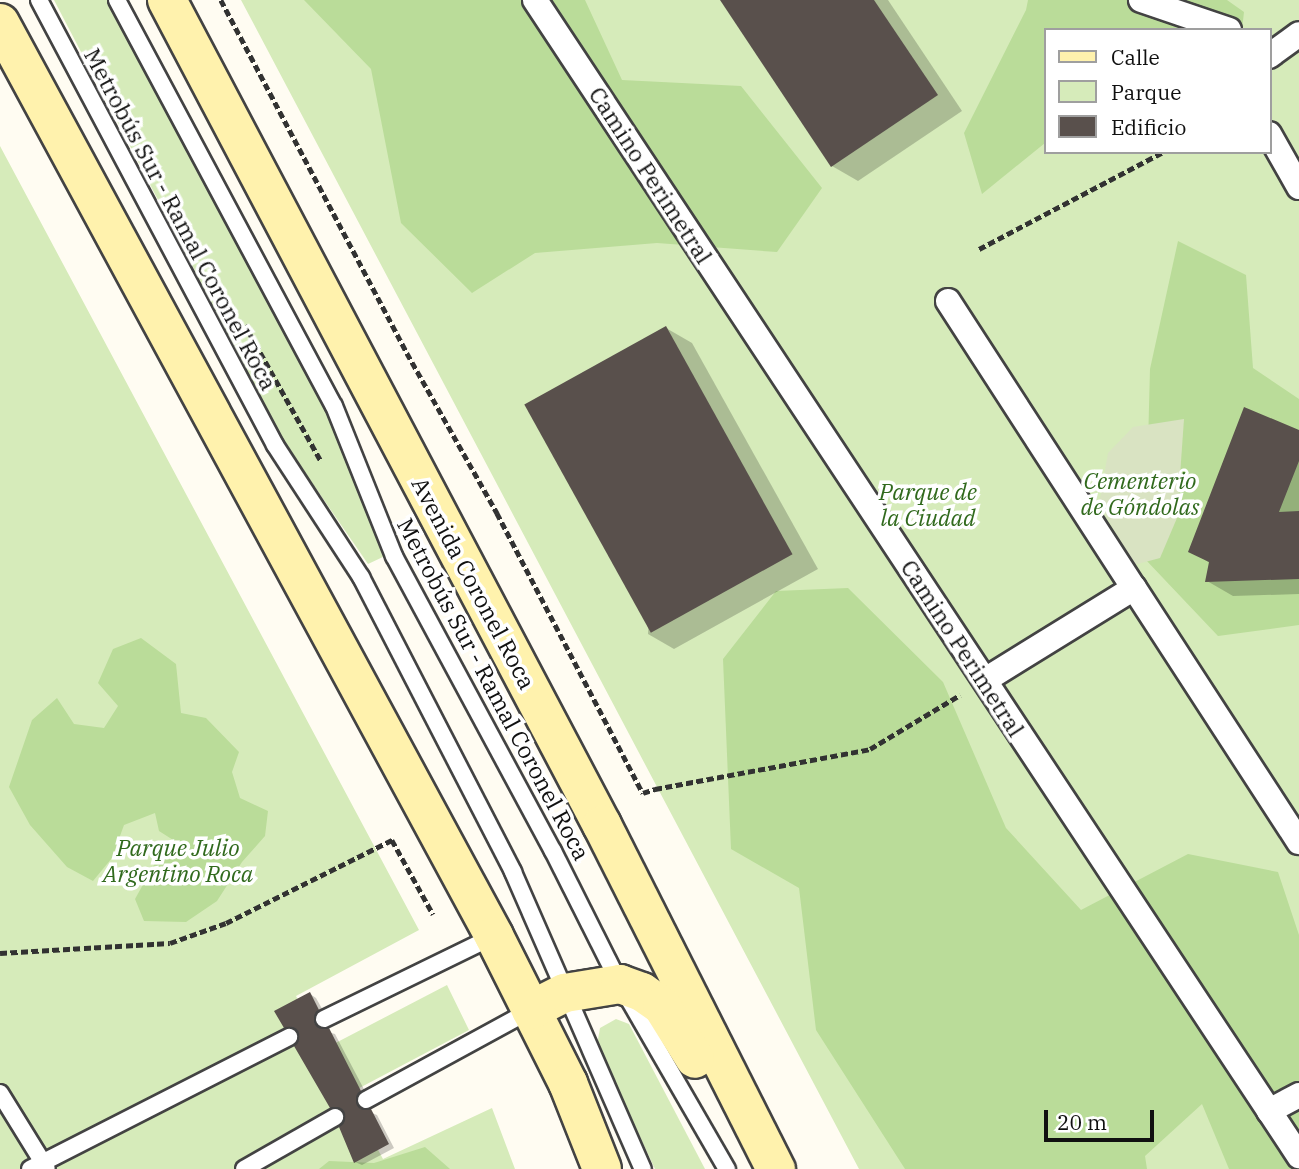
<!DOCTYPE html>
<html>
<head>
<meta charset="utf-8">
<style>
  body { margin:0 }
  #map { position:relative; width:1299px; height:1169px; overflow:hidden; background:#fffcf2; font-family:"IBM Plex Serif",serif }
  div>[style] { position:absolute }
  [style*='--x'] { left:calc(var(--x)*1px); top:calc(var(--y)*1px); width:calc(var(--w)*1px); rotate:calc(var(--a)*1deg) }
  .green>* { inset:0; background:#d6ebba }
  .forest>* { inset:0; background:#badc99 }
  .cemetery>* { inset:0; background:#d9e3c2 }
  .shadow>* { inset:0; background:#0003 }
  .building>* { inset:0; background:#59504c; transform-origin:0 0 }
  .path>* { height:4.5px; margin-top:-2.25px; transform-origin:0; background:repeating-linear-gradient(90deg,#323232 0 7px,transparent 0 10.5px) }
  .roads { filter:drop-shadow(2px 0 #434343) drop-shadow(-2px 0 #434343) drop-shadow(0 2px #434343) drop-shadow(0 -2px #434343) }
  .service>* { height:16px; margin:-8px; padding:0 8px; transform-origin:8px; border-radius:8px; background:#fff }
  .pedestrian>* { height:24px; margin:-12px; padding:0 12px; transform-origin:12px; border-radius:12px; background:#fff }
  .secondary>* { height:38px; margin:-19px; padding:0 19px; transform-origin:19px; border-radius:19px; background:#fff2ad }
  span { translate:-50% -50%; white-space:nowrap; text-align:center; line-height:1.15; -webkit-text-stroke:7px #fff; paint-order:stroke }
  .street-label { font-size:23px; color:#101010 }
  .park-label { font-size:23px; color:#316a1d; font-style:italic }
  .legend { position:absolute; left:1044px; top:28px; width:228px; height:126px; box-sizing:border-box; background:#fff; border:2px solid #9f9f9f; margin:0; padding:9px 12px; list-style:none; font-size:21px; color:#101010 }
  .legend li { display:flex; align-items:center; gap:14px; height:35px }
  .legend b { width:35px; border:2px solid #9f9f9f }
  .scale { position:absolute; left:1044px; top:1110px; width:110px; height:32px; box-sizing:border-box; border:4px solid #101010; border-top:0; padding-left:9px; font-size:21px; line-height:24px; white-space:nowrap; color:#101010; -webkit-text-stroke:5px #fff; paint-order:stroke }
</style>
</head>
<body>
<div id="map">
  <div class="green">
    <div style="clip-path:polygon(54px 0,107px 0,328px 415px,385px 556px,368px 564px,284px 442px)"></div>
    <div style="clip-path:polygon(evenodd,241px 0,1299px 0,1299px 1169px,859px 1169px,241px 0,1045px 30px,1269px 30px,1269px 152px,1045px 152px,1045px 30px)"></div>
    <div style="clip-path:polygon(0 146px,419px 930px,296px 996px,324px 1049px,447px 985px,469px 1030px,348px 1094px,383px 1159px,492px 1108px,515px 1169px,0 1169px)"></div>
    <div style="clip-path:polygon(616px 1019px,629px 1024px,705px 1169px,655px 1169px,597px 1045px,600px 1028px)"></div>
  </div>
  <div class="forest">
    <div style="clip-path:polygon(304px 0,585px 0,622px 80px,741px 86px,822px 188px,777px 252px,657px 243px,535px 253px,472px 293px,401px 223px,371px 69px)"></div>
    <div style="clip-path:polygon(1028px 0,1227px 0,1244px 12px,1242px 30px,1045px 30px,1045px 143px,982px 194px,964px 133px,1026px 10px)"></div>
    <div style="clip-path:polygon(1178px 241px,1246px 275px,1253px 368px,1299px 399px,1299px 625px,1218px 636px,1145px 559px,1150px 369px)"></div>
    <div style="clip-path:polygon(848px 588px,943px 682px,1006px 828px,1081px 910px,1188px 854px,1278px 872px,1299px 935px,1299px 1169px,1229px 1169px,1202px 1104px,1145px 1156px,1147px 1169px,905px 1169px,816px 1030px,799px 888px,731px 849px,723px 659px,776px 591px)"></div>
    <div style="clip-path:polygon(141px 638px,176px 664px,181px 713px,206px 718px,239px 752px,232px 772px,240px 798px,268px 811px,265px 836px,242px 862px,217px 901px,186px 922px,144px 921px,135px 899px,155px 863px,181px 845px,159px 831px,155px 813px,124px 825px,112px 858px,93px 881px,67px 867px,30px 825px,9px 787px,32px 720px,57px 698px,74px 724px,104px 728px,118px 706px,98px 683px,113px 649px)"></div>
    <div style="clip-path:polygon(425px 1147px,450px 1169px,319px 1169px,329px 1161px,374px 1163px)"></div>
  </div>
  <div class="cemetery">
    <div style="clip-path:polygon(1184px 419px,1177px 518px,1160px 558px,1134px 565px,1099px 504px,1108px 453px,1133px 427px)"></div>
  </div>
  <div class="shadow">
    <div style="clip-path:polygon(722px 0,888px 0,962px 111px,858px 181px,832px 166px)"></div>
    <div style="clip-path:polygon(666px 328px,692px 343px,818px 569px,674px 649px,648px 634px)"></div>
    <div style="clip-path:polygon(1299px 432px,1299px 594px,1233px 596px,1207px 581px,1210px 563px,1191px 551px)"></div>
    <div style="clip-path:polygon(310px 994px,316px 998px,325px 1014px,319px 1022px,321px 1030px,335px 1034px,367px 1095px,363px 1099px,362px 1109px,377px 1115px,394px 1148px,362px 1165px,355px 1162px,345px 1110px,331px 1107px,297px 1029px,285px 1027px)"></div>
  </div>
  <div class="building">
    <div style="clip-path:polygon(720px 0,874px 0,938px 95px,831px 167px)"></div>
    <div style="left:666px;top:326px;width:261px;height:162px;rotate:61deg"></div>
    <div style="clip-path:polygon(1244px 407px,1299px 430px,1299px 461px,1279px 512px,1299px 511px,1299px 579px,1205px 582px,1209px 562px,1188px 552px)"></div>
    <div style="clip-path:polygon(310px 992px,319px 1010px,314px 1018px,315px 1024px,323px 1029px,329px 1028px,361px 1091px,357px 1095px,357px 1104px,361px 1109px,371px 1109px,389px 1144px,354px 1163px,339px 1127px,344px 1122px,344px 1112px,340px 1108px,330px 1108px,294px 1046px,299px 1038px,298px 1032px,290px 1027px,284px 1028px,274px 1011px)"></div>
  </div>
  <div class="path">
    <div style="--x:221;--y:0;--w:399;--a:62.2"></div>
    <div style="--x:407;--y:353;--w:184;--a:60.6"></div>
    <div style="--x:497;--y:513;--w:316;--a:62.5"></div>
    <div style="--x:643;--y:793;--w:13;--a:-18"></div>
    <div style="--x:655;--y:789;--w:219;--a:-10.5"></div>
    <div style="--x:870;--y:749;--w:105;--a:-31"></div>
    <div style="--x:979;--y:249;--w:208;--a:-27.8"></div>
    <div style="--x:245;--y:325;--w:156;--a:60.8"></div>
    <div style="--x:0;--y:953;--w:170;--a:-3.4"></div>
    <div style="--x:170;--y:943;--w:59;--a:-19.7"></div>
    <div style="--x:226;--y:923;--w:186;--a:-26.6"></div>
    <div style="--x:392;--y:840;--w:85;--a:61"></div>
  </div>
  <div class="roads">
    <div class="service">
      <div style="--x:39;--y:0;--w:504;--a:62.06"></div>
      <div style="--x:275;--y:445;--w:158;--a:56.9"></div>
      <div style="--x:361;--y:577;--w:332;--a:62.7"></div>
      <div style="--x:513;--y:872;--w:324;--a:66.4"></div>
      <div style="--x:117;--y:0;--w:460;--a:61.9"></div>
      <div style="--x:334;--y:406;--w:162;--a:68.2"></div>
      <div style="--x:394;--y:556;--w:335;--a:61.7"></div>
      <div style="--x:553;--y:851;--w:149;--a:63.3"></div>
      <div style="--x:620;--y:984;--w:214;--a:60"></div>
      <div style="--x:324;--y:1019;--w:189;--a:-26"></div>
      <div style="--x:0;--y:1093;--w:89;--a:58.3"></div>
      <div style="--x:366;--y:1100;--w:188;--a:-28.6"></div>
      <div style="--x:30;--y:1169;--w:291;--a:-27"></div>
      <div style="--x:244;--y:1169;--w:105;--a:-29.7"></div>
    </div>
    <div class="pedestrian">
      <div style="--x:535;--y:0;--w:1386;--a:56.54"></div>
      <div style="--x:1141;--y:0;--w:93;--a:18.8"></div>
      <div style="--x:1269;--y:56;--w:37;--a:-36"></div>
      <div style="--x:1269;--y:134;--w:61;--a:60.5"></div>
      <div style="--x:948;--y:301;--w:342;--a:57.1"></div>
      <div style="--x:1134;--y:588;--w:175;--a:148.3"></div>
      <div style="--x:1134;--y:588;--w:303;--a:57"></div>
      <div style="--x:1269;--y:1111;--w:34;--a:-28"></div>
    </div>
    <div class="secondary">
      <div style="--x:167;--y:0;--w:933;--a:62.2"></div>
      <div style="--x:602;--y:825;--w:386;--a:63.2"></div>
      <div style="--x:0;--y:23;--w:1038;--a:61.58"></div>
      <div style="--x:494;--y:936;--w:165;--a:63.3"></div>
      <div style="--x:568;--y:1083;--w:92;--a:68.4"></div>
      <div style="--x:531;--y:1010;--w:38;--a:-27"></div>
      <div style="--x:565;--y:993;--w:56;--a:-9.3"></div>
      <div style="--x:620;--y:984;--w:23;--a:20"></div>
      <div style="--x:642;--y:992;--w:24;--a:35"></div>
      <div style="--x:662;--y:1006;--w:62;--a:58.1"></div>
    </div>
  </div>
  <div class="street-label">
    <span style="left:651px;top:175px;rotate:57deg">Camino Perimetral</span>
    <span style="left:181px;top:219px;rotate:62deg">Metrobús Sur - Ramal Coronel Roca</span>
    <span style="left:474px;top:583px;rotate:62deg">Avenida Coronel Roca</span>
    <span style="left:963px;top:648px;rotate:57deg">Camino Perimetral</span>
    <span style="left:494px;top:689px;rotate:62deg">Metrobús Sur - Ramal Coronel Roca</span>
  </div>
  <div class="park-label">
    <span style="left:1140px;top:493px">Cementerio<br>de Góndolas</span>
    <span style="left:928px;top:504px">Parque de<br>la Ciudad</span>
    <span style="left:178px;top:860px">Parque Julio<br>Argentino Roca</span>
  </div>
  <ul class="legend">
  <li><b style="height:9px;background:#fff2ad"></b>Calle</li>
  <li><b style="height:19px;background:#d6ebba"></b>Parque</li>
  <li><b style="height:19px;background:#59504c"></b>Edificio</li>
  </ul>
  <div class="scale">20 m</div>
</div>
</body>
</html>
